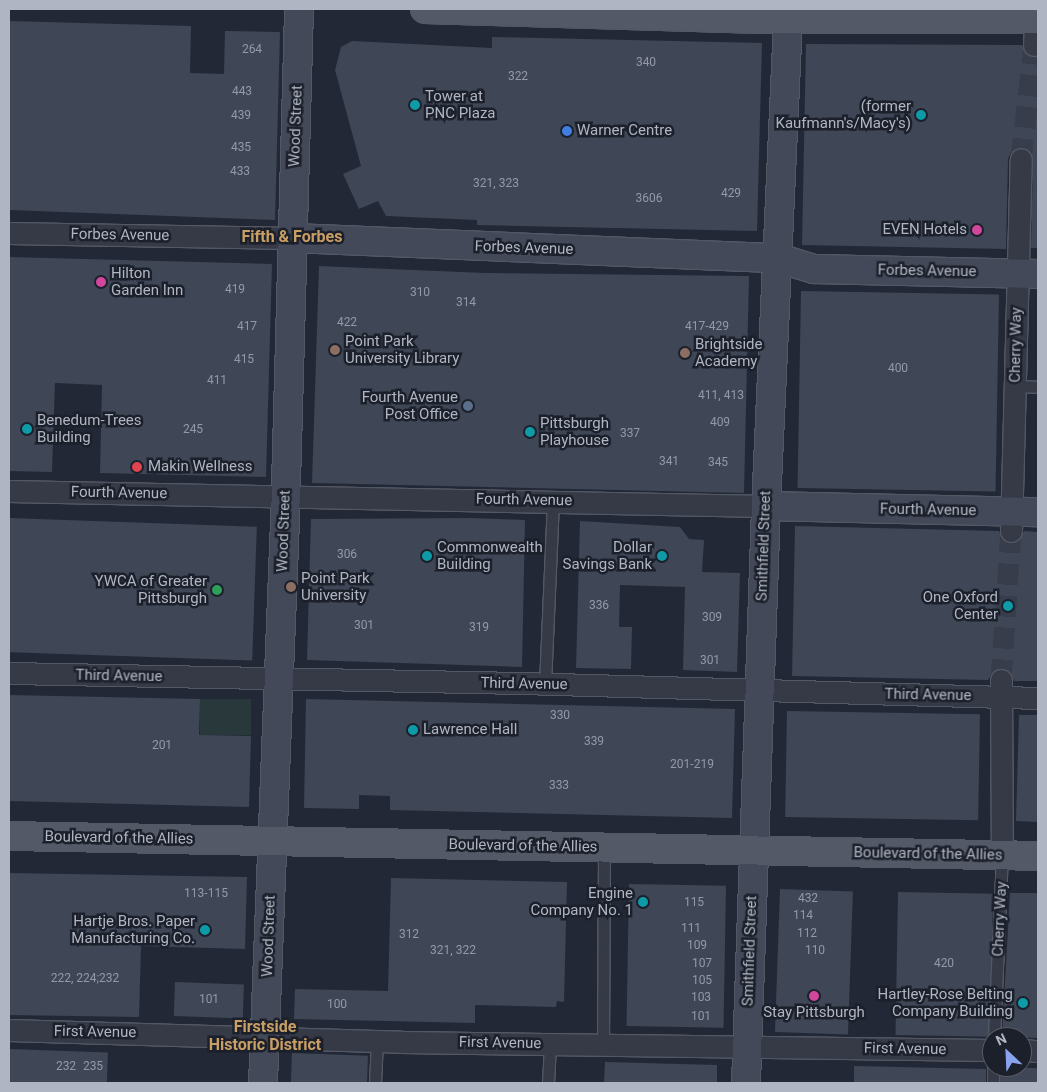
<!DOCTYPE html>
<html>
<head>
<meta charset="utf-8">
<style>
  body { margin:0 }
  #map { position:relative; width:1047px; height:1092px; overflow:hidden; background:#222836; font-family:Roboto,sans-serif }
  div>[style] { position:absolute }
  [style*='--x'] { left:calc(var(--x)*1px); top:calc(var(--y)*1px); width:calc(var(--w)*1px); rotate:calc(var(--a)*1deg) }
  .green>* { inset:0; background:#28383b; transform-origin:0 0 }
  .building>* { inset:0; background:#3f4656; transform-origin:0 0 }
  .street-tunnel>* { height:21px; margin-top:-10.5px; transform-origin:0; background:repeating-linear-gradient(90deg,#373d4b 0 21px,transparent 0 32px) }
  .roads { filter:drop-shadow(1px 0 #535865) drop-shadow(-1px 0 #535865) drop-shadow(0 1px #535865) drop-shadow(0 -1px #535865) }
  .lane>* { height:11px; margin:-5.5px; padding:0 5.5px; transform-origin:5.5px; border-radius:5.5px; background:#363a47 }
  .street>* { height:21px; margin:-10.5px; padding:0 10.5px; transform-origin:10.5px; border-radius:10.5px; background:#363a47 }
  .secondary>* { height:28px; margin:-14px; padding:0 14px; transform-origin:14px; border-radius:14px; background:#444959 }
  .primary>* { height:28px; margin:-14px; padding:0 14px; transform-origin:14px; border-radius:14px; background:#545967 }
  .dots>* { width:14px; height:14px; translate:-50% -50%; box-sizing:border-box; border:2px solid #1b202b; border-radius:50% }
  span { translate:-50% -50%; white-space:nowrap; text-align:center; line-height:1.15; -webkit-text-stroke:5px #1b202b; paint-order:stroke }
  .number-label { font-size:12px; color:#9499a8 }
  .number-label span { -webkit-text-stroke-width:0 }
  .poi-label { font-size:15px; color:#b0b5c3 }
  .left { translate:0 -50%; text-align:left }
  .right { translate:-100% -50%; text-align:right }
  .street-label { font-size:15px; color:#b0b5c3 }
  .neighbourhood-label { font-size:16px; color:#ca9f65; font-weight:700 }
  .frame { position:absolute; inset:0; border:10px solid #b0b5c3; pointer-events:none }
  .north { position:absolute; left:982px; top:1027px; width:50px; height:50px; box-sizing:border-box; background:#1b202b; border:1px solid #575c68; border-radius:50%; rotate:335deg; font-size:14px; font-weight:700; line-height:20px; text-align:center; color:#b0b5c3 }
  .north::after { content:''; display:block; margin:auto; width:18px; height:22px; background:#8aa3ee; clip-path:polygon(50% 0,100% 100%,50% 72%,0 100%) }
</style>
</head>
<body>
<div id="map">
  <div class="green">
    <div style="left:200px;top:699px;width:51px;height:36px"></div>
  </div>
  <div class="building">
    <div style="clip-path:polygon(9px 21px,191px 26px,190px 73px,224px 74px,225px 31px,280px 32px,275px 220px,9px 210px)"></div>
    <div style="clip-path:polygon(492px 37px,762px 43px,757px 231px,477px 225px,477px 220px,386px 216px,378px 201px,359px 209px,343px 174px,361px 166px,335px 70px,341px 47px,352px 41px,492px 48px)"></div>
    <div style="clip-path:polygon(806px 44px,1022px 45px,1027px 55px,1038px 57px,1038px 248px,1031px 248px,1033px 159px,1028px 149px,1021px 147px,1011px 152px,1008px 159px,1006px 249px,802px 245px)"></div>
    <div style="clip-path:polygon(9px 257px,272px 264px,266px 477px,100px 473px,102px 385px,55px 383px,52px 472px,9px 471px)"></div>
    <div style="clip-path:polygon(319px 266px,485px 273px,749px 276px,744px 493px,312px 483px)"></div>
    <div style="left:801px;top:291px;width:198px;height:197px;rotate:1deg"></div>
    <div style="left:9px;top:518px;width:248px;height:134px;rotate:2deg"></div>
    <div style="clip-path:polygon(471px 518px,525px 520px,522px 667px,307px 660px,311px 519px)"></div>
    <div style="clip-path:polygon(580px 521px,680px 527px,689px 539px,704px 540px,702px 572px,740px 573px,737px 672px,683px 670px,685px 587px,620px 585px,619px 627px,632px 627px,631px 669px,576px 668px)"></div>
    <div style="clip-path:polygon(795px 526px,999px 531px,1004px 541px,1011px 543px,1021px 538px,1024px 531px,1038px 532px,1038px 681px,1014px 681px,1011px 673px,1001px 668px,994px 670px,988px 680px,792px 676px)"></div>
    <div style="clip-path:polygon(9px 695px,200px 699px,199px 735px,251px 736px,249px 807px,9px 801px)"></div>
    <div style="clip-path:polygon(306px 699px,735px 709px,732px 818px,390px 810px,390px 796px,359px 795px,359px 809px,304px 808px)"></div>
    <div style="left:787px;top:711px;width:193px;height:106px;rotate:1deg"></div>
    <div style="clip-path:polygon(1019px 715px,1038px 715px,1038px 822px,1016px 821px)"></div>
    <div style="clip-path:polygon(9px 873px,247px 877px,245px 949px,141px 946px,139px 1017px,9px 1015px)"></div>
    <div style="clip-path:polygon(391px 878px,567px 882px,564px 1002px,557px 1001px,556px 1007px,475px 1005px,475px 1023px,294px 1019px,295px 989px,388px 991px)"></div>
    <div style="left:629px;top:884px;width:97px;height:142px;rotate:1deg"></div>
    <div style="left:780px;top:889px;width:73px;height:143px;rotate:2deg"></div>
    <div style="left:898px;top:892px;width:95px;height:143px;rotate:1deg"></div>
    <div style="clip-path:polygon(1010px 893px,1038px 893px,1038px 1038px,1002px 1037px)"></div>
    <div style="left:175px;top:982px;width:69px;height:34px;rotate:2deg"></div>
    <div style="left:9px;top:1049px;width:99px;height:34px;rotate:2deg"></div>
    <div style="left:292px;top:1053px;width:76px;height:30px;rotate:2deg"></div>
    <div style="clip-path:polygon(605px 1062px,717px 1065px,717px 1083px,604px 1083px)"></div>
    <div style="clip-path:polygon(854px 1066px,986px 1069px,986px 1083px,854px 1083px)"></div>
    <div style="left:1000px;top:1067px;width:38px;height:16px;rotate:2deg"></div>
  </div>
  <div class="street-tunnel">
    <div style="--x:1021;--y:159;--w:115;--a:-83.5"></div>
    <div style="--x:1001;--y:680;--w:149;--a:-86.2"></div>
  </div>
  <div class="roads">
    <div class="lane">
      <div style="--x:1015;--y:386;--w:23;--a:2"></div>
      <div style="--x:545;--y:684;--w:183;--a:-87.5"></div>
      <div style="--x:994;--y:1037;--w:181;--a:-87.5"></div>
      <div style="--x:603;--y:1044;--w:196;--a:-89.7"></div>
      <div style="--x:375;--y:1083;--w:43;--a:-87.3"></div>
      <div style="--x:548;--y:1083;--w:39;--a:-87"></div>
      <div style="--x:993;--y:1083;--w:16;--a:-90"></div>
    </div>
    <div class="street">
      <div style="--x:1034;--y:45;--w:36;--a:-87"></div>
      <div style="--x:9;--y:233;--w:284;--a:1"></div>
      <div style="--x:9;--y:491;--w:757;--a:1.14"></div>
      <div style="--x:1011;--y:531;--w:372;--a:-88.5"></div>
      <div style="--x:9;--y:673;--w:512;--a:1.12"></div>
      <div style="--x:521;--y:683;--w:517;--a:1.66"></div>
      <div style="--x:1001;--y:680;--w:176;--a:89.7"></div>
      <div style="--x:9;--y:1030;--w:393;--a:1.7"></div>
      <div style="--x:402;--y:1042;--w:590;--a:0.78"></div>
      <div style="--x:1022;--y:1050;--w:16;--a:4"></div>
    </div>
    <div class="secondary">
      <div style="--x:293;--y:238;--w:485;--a:2.4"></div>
      <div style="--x:778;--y:258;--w:38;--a:17"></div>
      <div style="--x:814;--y:269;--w:224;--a:1.3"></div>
      <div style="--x:766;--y:506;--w:272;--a:1.3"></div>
      <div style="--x:263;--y:1083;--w:562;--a:-87.76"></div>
      <div style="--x:285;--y:521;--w:512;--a:-88.43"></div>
      <div style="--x:746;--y:1083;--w:577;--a:-88.01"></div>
      <div style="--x:766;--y:506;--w:498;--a:-87.4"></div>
    </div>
    <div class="primary">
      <div style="--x:425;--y:9;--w:337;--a:1.7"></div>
      <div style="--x:762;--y:19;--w:276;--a:0"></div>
      <div style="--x:9;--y:836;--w:1029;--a:1.11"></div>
    </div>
  </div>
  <div class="dots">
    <div style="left:415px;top:105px;background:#0f9aa8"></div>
    <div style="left:921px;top:115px;background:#0f9aa8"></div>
    <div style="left:567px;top:131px;background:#3f7fe0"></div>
    <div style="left:977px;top:230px;background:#d1479c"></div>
    <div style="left:101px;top:282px;background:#d1479c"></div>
    <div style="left:335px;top:350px;background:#8d6e63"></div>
    <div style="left:685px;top:353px;background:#8d6e63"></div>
    <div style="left:468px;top:406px;background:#5c6f8a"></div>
    <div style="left:27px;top:429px;background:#0f9aa8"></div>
    <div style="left:530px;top:432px;background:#0f9aa8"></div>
    <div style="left:137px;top:467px;background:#e0444e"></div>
    <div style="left:427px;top:556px;background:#0f9aa8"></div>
    <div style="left:662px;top:556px;background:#0f9aa8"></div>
    <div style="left:291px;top:587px;background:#8d6e63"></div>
    <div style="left:217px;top:590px;background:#2e9e5b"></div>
    <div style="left:1008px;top:606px;background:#0f9aa8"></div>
    <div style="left:413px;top:730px;background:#0f9aa8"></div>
    <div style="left:643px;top:902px;background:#0f9aa8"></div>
    <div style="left:205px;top:930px;background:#0f9aa8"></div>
    <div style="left:814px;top:996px;background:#d1479c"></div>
    <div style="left:1023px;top:1003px;background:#0f9aa8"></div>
  </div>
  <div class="number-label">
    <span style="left:252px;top:50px">264</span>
    <span style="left:646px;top:63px">340</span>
    <span style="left:518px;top:77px">322</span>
    <span style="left:242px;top:92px">443</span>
    <span style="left:241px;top:116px">439</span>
    <span style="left:241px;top:148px">435</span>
    <span style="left:240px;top:172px">433</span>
    <span style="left:496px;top:184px">321, 323</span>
    <span style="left:731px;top:194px">429</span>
    <span style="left:649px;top:199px">3606</span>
    <span style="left:235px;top:290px">419</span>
    <span style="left:420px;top:293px">310</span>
    <span style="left:466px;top:303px">314</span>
    <span style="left:347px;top:323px">422</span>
    <span style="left:247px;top:327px">417</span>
    <span style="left:707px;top:327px">417-429</span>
    <span style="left:244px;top:360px">415</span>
    <span style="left:898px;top:369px">400</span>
    <span style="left:217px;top:381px">411</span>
    <span style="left:721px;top:396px">411, 413</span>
    <span style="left:720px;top:423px">409</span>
    <span style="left:193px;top:430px">245</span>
    <span style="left:630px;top:434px">337</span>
    <span style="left:669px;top:462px">341</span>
    <span style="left:718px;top:463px">345</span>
    <span style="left:347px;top:555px">306</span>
    <span style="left:599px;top:606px">336</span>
    <span style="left:712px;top:618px">309</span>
    <span style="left:364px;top:626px">301</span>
    <span style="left:479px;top:628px">319</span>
    <span style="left:710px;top:661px">301</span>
    <span style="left:560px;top:716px">330</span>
    <span style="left:594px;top:742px">339</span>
    <span style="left:162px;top:746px">201</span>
    <span style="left:692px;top:765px">201-219</span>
    <span style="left:559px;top:786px">333</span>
    <span style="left:206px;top:894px">113-115</span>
    <span style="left:808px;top:899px">432</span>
    <span style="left:694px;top:903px">115</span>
    <span style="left:803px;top:916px">114</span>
    <span style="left:691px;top:929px">111</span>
    <span style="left:807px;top:934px">112</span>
    <span style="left:409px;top:935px">312</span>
    <span style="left:697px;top:946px">109</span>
    <span style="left:453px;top:951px">321, 322</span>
    <span style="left:815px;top:951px">110</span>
    <span style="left:702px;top:964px">107</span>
    <span style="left:944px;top:964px">420</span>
    <span style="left:85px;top:979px">222, 224;232</span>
    <span style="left:702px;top:981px">105</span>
    <span style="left:701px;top:998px">103</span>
    <span style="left:209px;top:1000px">101</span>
    <span style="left:337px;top:1005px">100</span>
    <span style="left:701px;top:1017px">101</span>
    <span style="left:66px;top:1067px">232</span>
    <span style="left:93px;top:1067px">235</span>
  </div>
  <div class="poi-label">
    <span class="left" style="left:425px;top:105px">Tower at<br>PNC Plaza</span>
    <span class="right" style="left:911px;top:115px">(former<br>Kaufmann's/Macy's)</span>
    <span class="left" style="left:577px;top:131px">Warner Centre</span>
    <span class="right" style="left:967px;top:230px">EVEN Hotels</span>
    <span class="left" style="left:111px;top:282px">Hilton<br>Garden Inn</span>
    <span class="left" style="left:345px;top:350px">Point Park<br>University Library</span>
    <span class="left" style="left:695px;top:353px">Brightside<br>Academy</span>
    <span class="right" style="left:458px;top:406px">Fourth Avenue<br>Post Office</span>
    <span class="left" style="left:37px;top:429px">Benedum-Trees<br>Building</span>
    <span class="left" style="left:540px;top:432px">Pittsburgh<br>Playhouse</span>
    <span class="left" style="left:148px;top:467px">Makin Wellness</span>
    <span class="left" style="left:437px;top:556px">Commonwealth<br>Building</span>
    <span class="right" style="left:652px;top:556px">Dollar<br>Savings Bank</span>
    <span class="left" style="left:301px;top:587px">Point Park<br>University</span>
    <span class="right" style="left:207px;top:590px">YWCA of Greater<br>Pittsburgh</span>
    <span class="right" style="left:998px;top:606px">One Oxford<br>Center</span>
    <span class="left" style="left:423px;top:730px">Lawrence Hall</span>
    <span class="right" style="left:633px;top:902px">Engine<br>Company No. 1</span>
    <span class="right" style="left:195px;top:930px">Hartje Bros. Paper<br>Manufacturing Co.</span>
    <span class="right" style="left:1013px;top:1003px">Hartley-Rose Belting<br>Company Building</span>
    <span style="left:814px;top:1013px">Stay Pittsburgh</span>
  </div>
  <div class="street-label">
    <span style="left:296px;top:126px;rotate:-88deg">Wood Street</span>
    <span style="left:120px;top:235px;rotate:1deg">Forbes Avenue</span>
    <span style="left:524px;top:248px;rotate:2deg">Forbes Avenue</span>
    <span style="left:927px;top:271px;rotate:1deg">Forbes Avenue</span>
    <span style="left:1016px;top:345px;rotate:-89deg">Cherry Way</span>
    <span style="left:119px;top:493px;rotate:1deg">Fourth Avenue</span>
    <span style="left:524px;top:500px;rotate:1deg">Fourth Avenue</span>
    <span style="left:928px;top:510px;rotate:1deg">Fourth Avenue</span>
    <span style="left:284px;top:531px;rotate:-88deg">Wood Street</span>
    <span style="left:764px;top:546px;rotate:-88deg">Smithfield Street</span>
    <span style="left:119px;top:676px;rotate:1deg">Third Avenue</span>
    <span style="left:524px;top:684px;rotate:1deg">Third Avenue</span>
    <span style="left:928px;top:695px;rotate:1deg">Third Avenue</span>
    <span style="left:119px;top:838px;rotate:1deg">Boulevard of the Allies</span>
    <span style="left:523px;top:846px;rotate:1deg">Boulevard of the Allies</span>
    <span style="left:928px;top:854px;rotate:1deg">Boulevard of the Allies</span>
    <span style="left:1000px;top:919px;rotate:-87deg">Cherry Way</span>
    <span style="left:269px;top:936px;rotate:-88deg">Wood Street</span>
    <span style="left:750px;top:951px;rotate:-88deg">Smithfield Street</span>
    <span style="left:95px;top:1032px;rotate:1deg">First Avenue</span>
    <span style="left:500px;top:1043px;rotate:1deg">First Avenue</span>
    <span style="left:905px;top:1049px;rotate:1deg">First Avenue</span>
  </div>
  <div class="neighbourhood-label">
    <span style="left:292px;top:237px">Fifth &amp; Forbes</span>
    <span style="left:265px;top:1036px">Firstside<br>Historic District</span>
  </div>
  <div class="frame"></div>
  <div class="north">N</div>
</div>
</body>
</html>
